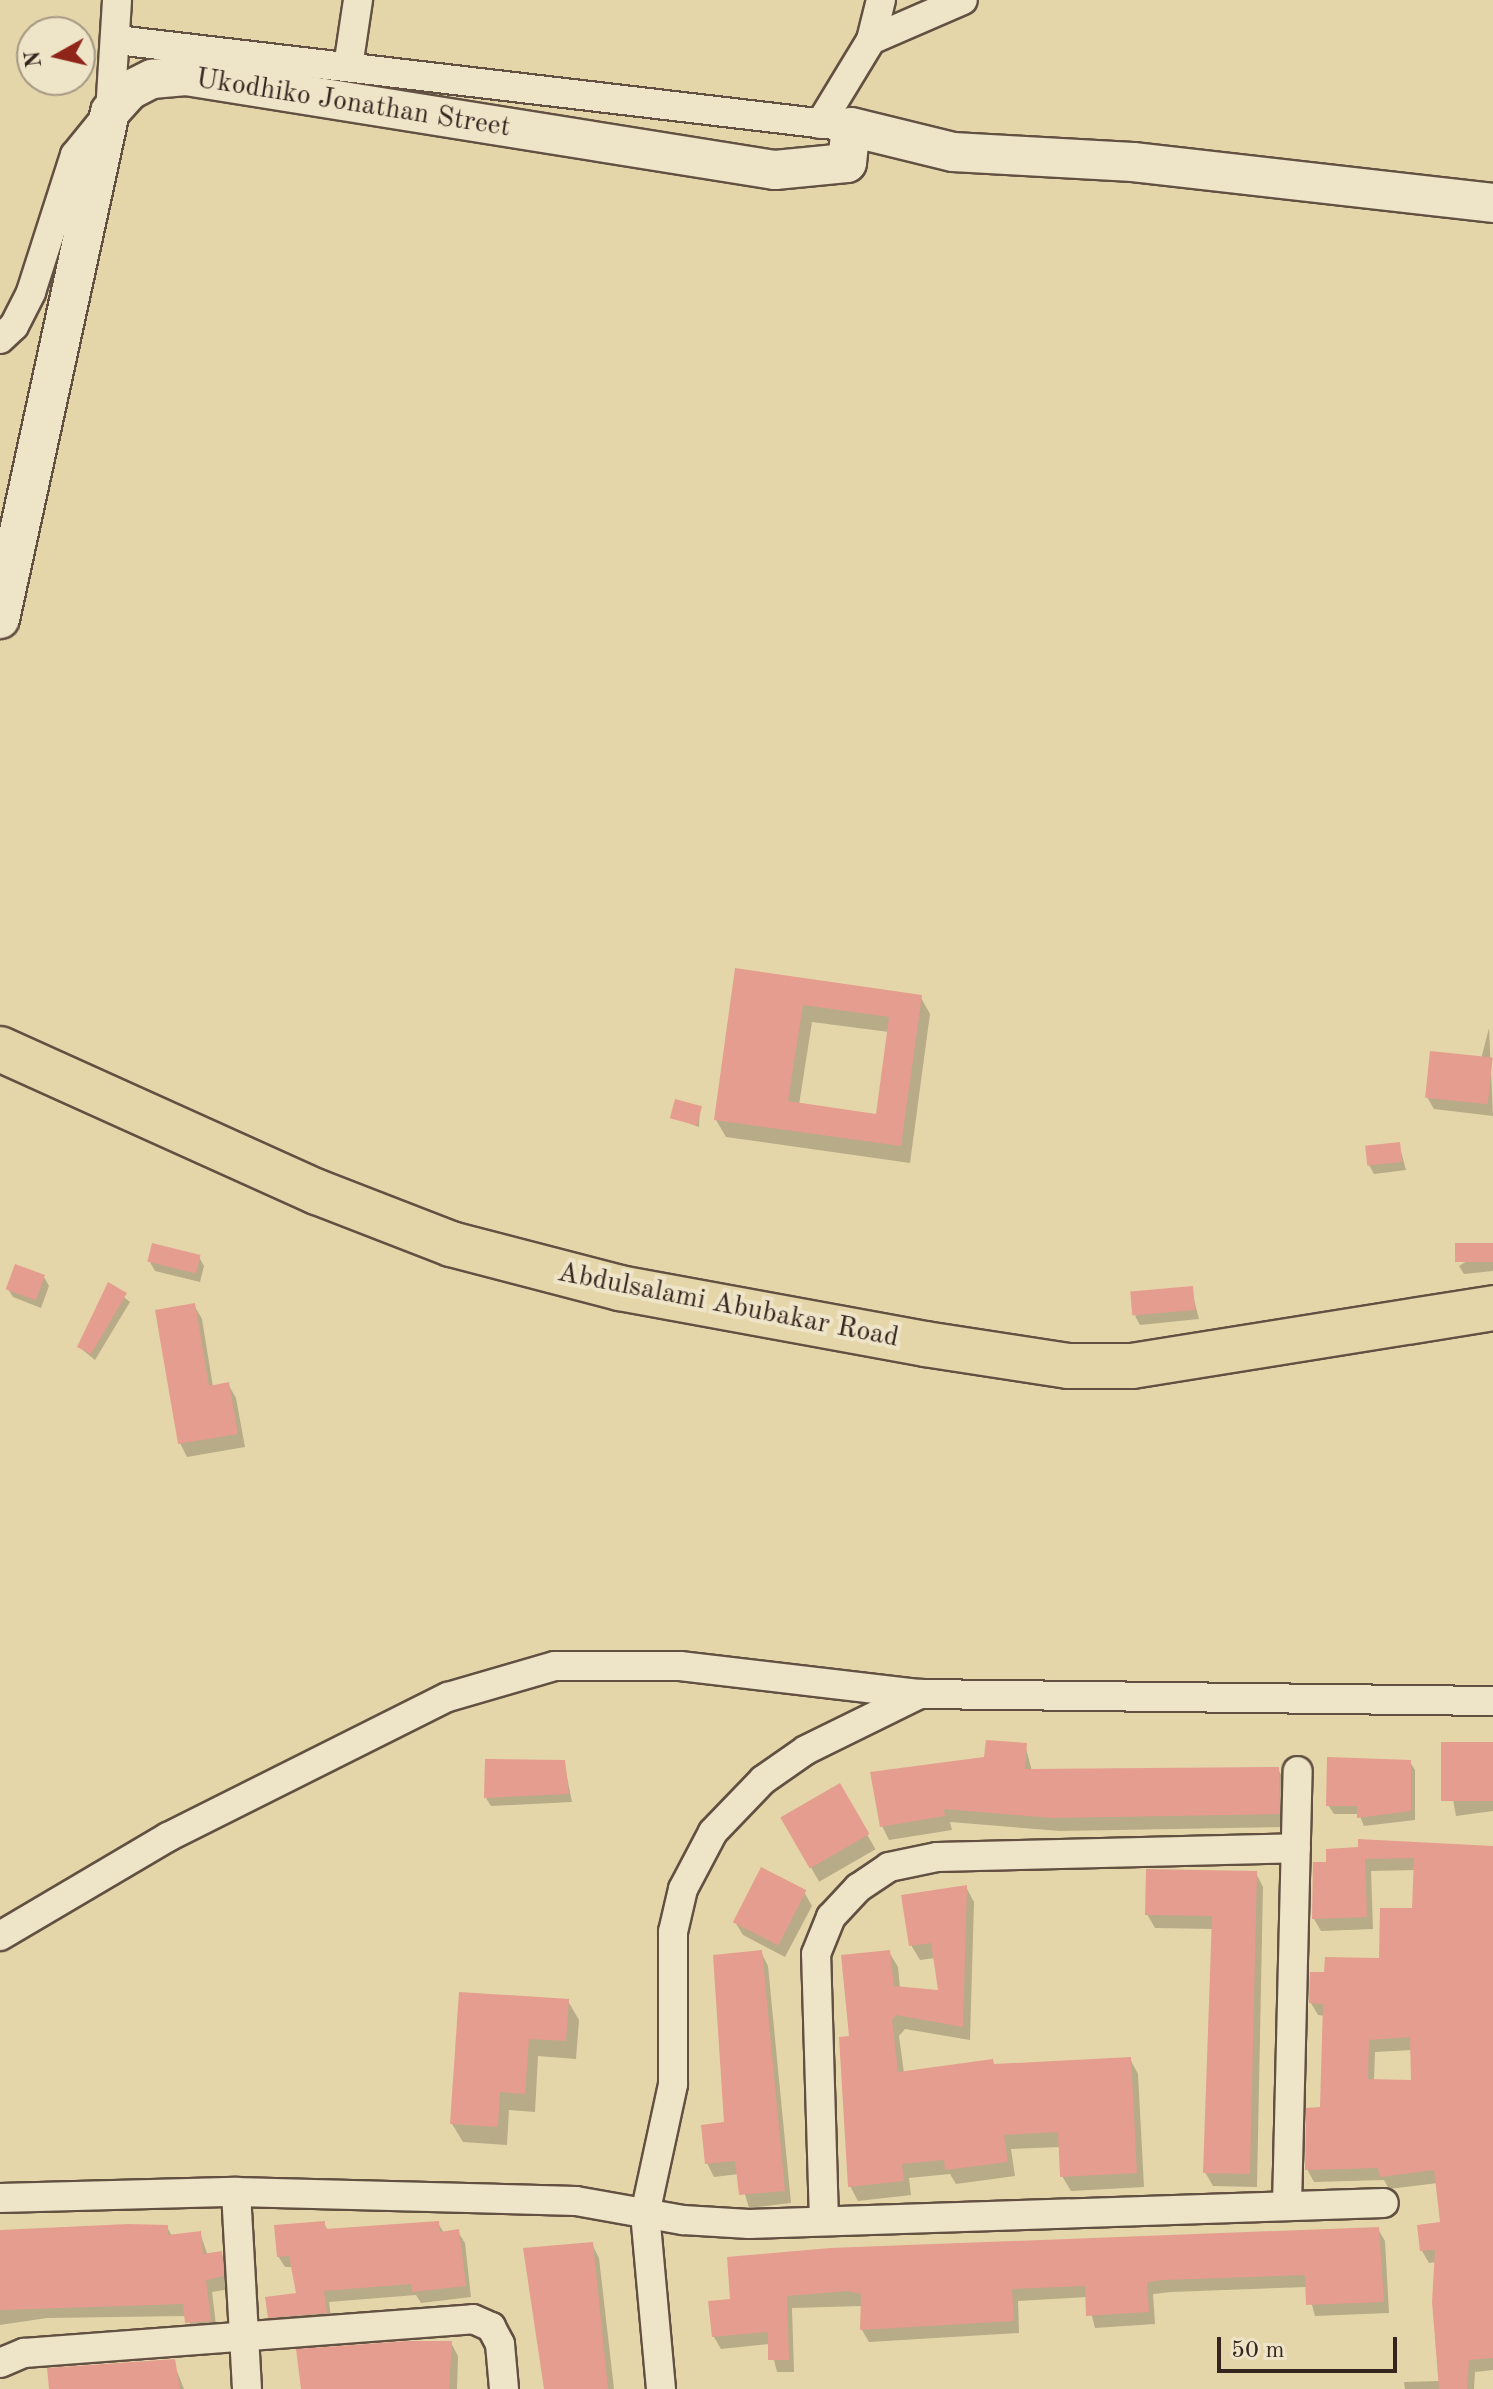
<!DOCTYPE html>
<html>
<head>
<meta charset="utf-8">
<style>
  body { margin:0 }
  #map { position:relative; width:1493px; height:2389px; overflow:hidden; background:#e5d6aa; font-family:"Old Standard TT",serif }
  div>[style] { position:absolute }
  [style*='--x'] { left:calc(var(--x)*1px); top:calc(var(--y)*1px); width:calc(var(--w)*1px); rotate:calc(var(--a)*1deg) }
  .shadow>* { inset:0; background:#0003; transform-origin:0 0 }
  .building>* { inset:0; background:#e59d8f; transform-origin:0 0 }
  .roads { filter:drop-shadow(2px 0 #625142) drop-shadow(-2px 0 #625142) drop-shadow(0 2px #625142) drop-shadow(0 -2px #625142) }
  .street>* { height:28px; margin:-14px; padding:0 14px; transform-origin:14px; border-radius:14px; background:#eee4c8 }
  .secondary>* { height:38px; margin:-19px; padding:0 19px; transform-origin:19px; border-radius:19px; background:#eee4c8 }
  .primary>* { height:44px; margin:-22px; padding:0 22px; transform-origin:22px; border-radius:22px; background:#e5d6aa }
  span { translate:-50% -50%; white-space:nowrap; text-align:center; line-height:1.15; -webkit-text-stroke:8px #eee4c8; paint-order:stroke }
  .street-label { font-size:28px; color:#36251f }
  .north { position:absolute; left:16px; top:16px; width:80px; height:80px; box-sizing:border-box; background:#eee4c8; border:2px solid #a49884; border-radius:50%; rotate:262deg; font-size:22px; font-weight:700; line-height:32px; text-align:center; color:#36251f }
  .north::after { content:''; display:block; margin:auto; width:28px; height:36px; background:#8f2418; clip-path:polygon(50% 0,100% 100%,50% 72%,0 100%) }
  .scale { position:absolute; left:1217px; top:2337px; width:180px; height:36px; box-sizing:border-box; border:4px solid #36251f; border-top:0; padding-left:10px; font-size:24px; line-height:28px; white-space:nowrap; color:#36251f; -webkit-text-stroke:6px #eee4c8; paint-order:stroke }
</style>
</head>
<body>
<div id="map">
  <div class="shadow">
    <div style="clip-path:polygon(evenodd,737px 971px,920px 996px,930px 1014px,910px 1163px,726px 1137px,716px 1120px,737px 971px,812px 1022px,889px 1032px,878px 1116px,799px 1105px,812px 1022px)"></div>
    <div style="clip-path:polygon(1489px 1028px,1493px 1116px,1434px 1109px,1427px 1097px,1481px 1059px)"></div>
    <div style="clip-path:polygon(700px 1107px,699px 1127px,672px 1117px)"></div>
    <div style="clip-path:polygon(1399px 1144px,1406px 1170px,1374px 1174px,1369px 1165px)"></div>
    <div style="clip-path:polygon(1493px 1245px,1493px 1271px,1464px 1274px,1459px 1266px)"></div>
    <div style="clip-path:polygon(199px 1257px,204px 1266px,200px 1282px,155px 1271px,150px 1262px)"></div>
    <div style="clip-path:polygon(44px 1277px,49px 1286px,41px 1308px,13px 1297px,8px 1289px)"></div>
    <div style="clip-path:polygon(109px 1285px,130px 1302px,95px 1360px,79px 1347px)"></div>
    <div style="clip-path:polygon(1191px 1288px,1199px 1319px,1140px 1325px,1135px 1316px)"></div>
    <div style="clip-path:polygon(194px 1305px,202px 1319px,213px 1387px,228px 1384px,236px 1398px,245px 1447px,187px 1457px,180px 1443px)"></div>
    <div style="clip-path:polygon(1493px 1744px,1493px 1811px,1456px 1816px,1444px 1749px)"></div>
    <div style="clip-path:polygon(1025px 1745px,1032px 1771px,1278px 1769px,1285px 1782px,1287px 1827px,1060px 1831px,950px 1822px,952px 1830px,889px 1840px,882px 1826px,986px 1759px)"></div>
    <div style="clip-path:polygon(564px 1762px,572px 1802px,491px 1806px,486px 1798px)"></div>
    <div style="clip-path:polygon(1410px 1762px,1415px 1770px,1415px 1820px,1364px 1826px,1359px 1814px,1334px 1814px,1328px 1805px)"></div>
    <div style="left:839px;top:1786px;width:73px;height:65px;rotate:60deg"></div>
    <div style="clip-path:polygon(evenodd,1493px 1848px,1493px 2370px,1475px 2372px,1474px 2389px,1405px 2389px,1404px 2382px,1440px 2381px,1436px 2262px,1429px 2263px,1422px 2251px,1442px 2224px,1438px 2183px,1389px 2189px,1384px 2180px,1314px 2182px,1307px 2169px,1322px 2109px,1325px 2016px,1318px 2015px,1311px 2003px,1381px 1960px,1413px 1910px,1416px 1870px,1371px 1871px,1373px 1929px,1321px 1931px,1314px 1919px,1315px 1864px,1328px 1864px,1328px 1851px,1493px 1848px,1413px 2050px,1414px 2082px,1374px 2081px,1375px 2052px,1413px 2050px)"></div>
    <div style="clip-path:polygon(1256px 1873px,1263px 1887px,1257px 2187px,1213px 2186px,1205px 2172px,1213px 1929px,1155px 1928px,1147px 1914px)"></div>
    <div style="clip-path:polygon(966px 1887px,974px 1902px,970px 2040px,905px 2029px,899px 2036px,904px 2073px,992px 2061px,995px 2066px,1130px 2059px,1138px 2074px,1144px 2187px,1071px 2191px,1062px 2176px,1061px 2147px,1011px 2149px,1015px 2176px,956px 2184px,950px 2174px,909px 2178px,911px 2195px,858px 2201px,850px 2186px,851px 2038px,889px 1952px,898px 1967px,900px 1988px,941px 1992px,935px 1958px,920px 1960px,911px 1945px)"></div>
    <div style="clip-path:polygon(804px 1892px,812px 1906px,785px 1957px,743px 1935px,735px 1922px)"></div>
    <div style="clip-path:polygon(761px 1952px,768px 1966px,791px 2203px,749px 2208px,739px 2174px,714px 2177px,707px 2163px,726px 2124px)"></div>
    <div style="clip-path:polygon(461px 1994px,568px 2001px,579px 2020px,576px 2059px,538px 2056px,535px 2112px,509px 2110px,507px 2145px,463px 2142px,452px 2124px)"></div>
    <div style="clip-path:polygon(324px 2223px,328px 2231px,438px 2223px,444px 2233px,458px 2232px,465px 2243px,471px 2297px,421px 2303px,416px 2295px,329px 2302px,332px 2324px,276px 2328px,270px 2317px,298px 2295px,293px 2267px,285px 2267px,278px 2256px)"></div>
    <div style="clip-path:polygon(167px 2227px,172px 2236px,200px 2233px,208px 2256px,221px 2253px,228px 2266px,230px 2289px,212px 2292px,217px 2333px,195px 2335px,187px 2316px,47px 2318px,0 2325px,0 2232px)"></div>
    <div style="clip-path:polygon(1378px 2229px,1385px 2241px,1389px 2313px,1315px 2316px,1307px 2287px,1171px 2292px,1153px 2294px,1155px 2324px,1095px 2328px,1087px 2297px,1018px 2301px,1019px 2333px,869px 2342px,862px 2330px,863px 2306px,792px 2308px,794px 2372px,777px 2372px,770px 2344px,721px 2349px,714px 2337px,710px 2303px)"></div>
    <div style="clip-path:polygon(592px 2244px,599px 2258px,614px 2389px,546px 2389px)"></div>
    <div style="clip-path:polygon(451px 2343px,458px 2356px,457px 2389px,303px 2389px)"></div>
    <div style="clip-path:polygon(173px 2361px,184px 2389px,51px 2389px)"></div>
  </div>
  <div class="building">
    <div style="clip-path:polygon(evenodd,735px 968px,922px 995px,901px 1146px,714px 1120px,735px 968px,803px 1005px,889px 1017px,876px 1114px,788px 1101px,803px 1005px)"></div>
    <div style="left:1430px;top:1051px;width:63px;height:47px;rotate:6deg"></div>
    <div style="left:675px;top:1099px;width:28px;height:20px;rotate:15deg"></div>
    <div style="left:1400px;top:1142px;width:20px;height:35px;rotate:84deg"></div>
    <div style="left:152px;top:1243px;width:50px;height:19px;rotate:14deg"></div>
    <div style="left:1493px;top:1243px;width:19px;height:38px;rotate:90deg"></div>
    <div style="left:15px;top:1264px;width:32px;height:27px;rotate:20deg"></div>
    <div style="clip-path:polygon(108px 1282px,127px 1293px,91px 1354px,77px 1347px)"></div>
    <div style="left:1193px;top:1286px;width:24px;height:63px;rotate:85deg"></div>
    <div style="clip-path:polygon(195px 1303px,209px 1386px,229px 1382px,238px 1434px,178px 1444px,155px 1310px)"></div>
    <div style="clip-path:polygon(986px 1740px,1027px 1743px,1025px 1769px,1279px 1767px,1280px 1814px,1052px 1818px,944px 1809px,945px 1816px,880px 1827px,870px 1772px,984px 1757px)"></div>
    <div style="left:1493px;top:1742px;width:59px;height:52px;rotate:90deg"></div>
    <div style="clip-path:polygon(1327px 1757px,1411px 1760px,1411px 1811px,1357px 1818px,1357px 1806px,1326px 1806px)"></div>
    <div style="clip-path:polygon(485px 1759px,565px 1760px,569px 1794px,484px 1798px)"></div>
    <div style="left:840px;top:1783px;width:59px;height:69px;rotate:60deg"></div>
    <div style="clip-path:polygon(evenodd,1358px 1839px,1493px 1846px,1493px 2358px,1469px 2360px,1467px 2389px,1439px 2389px,1432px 2302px,1435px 2250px,1420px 2251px,1417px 2225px,1440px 2222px,1434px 2170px,1380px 2177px,1378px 2168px,1305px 2170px,1306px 2108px,1320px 2107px,1323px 2004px,1309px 2003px,1310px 1972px,1324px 1972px,1325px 1957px,1379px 1958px,1380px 1908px,1412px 1908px,1414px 1858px,1365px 1859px,1367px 1917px,1312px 1919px,1313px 1862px,1326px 1862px,1326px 1849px,1358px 1847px,1358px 1839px,1410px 2037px,1411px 2080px,1368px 2079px,1369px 2040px,1410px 2037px)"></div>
    <div style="left:761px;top:1867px;width:51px;height:62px;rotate:27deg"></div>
    <div style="clip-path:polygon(1146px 1869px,1257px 1871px,1250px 2174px,1203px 2173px,1212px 1916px,1145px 1915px)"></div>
    <div style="clip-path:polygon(967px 1885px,963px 2027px,896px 2015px,892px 2020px,898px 2072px,993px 2059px,994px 2064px,1131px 2057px,1137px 2173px,1060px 2177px,1058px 2132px,1004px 2135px,1008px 2162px,945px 2170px,944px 2160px,902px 2164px,904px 2181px,848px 2187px,839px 2037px,849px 2036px,841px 1955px,890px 1950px,894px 1986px,938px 1990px,931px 1943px,909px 1946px,901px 1895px)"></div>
    <div style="clip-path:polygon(762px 1950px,785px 2191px,739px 2195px,735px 2161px,705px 2164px,701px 2125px,724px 2122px,713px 1955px)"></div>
    <div style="clip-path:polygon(459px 1992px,569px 1999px,566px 2041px,529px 2039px,525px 2094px,500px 2092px,498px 2127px,450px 2124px)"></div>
    <div style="clip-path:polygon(325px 2221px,325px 2229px,439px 2221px,440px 2232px,459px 2229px,466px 2286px,412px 2292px,411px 2284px,324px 2291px,327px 2313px,268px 2318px,265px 2297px,296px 2293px,289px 2256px,277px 2257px,274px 2225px)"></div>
    <div style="clip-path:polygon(128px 2224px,168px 2225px,168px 2235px,201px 2231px,203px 2254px,222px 2251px,224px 2276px,206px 2280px,211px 2321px,185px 2323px,183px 2304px,0 2310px,0 2230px)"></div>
    <div style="clip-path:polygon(1379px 2227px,1384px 2302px,1306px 2305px,1305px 2275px,1163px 2280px,1147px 2282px,1149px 2312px,1086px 2316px,1085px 2286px,1012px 2289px,1014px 2321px,860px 2330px,861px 2294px,848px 2291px,787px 2296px,789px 2360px,768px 2360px,768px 2332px,712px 2337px,708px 2301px,730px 2299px,727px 2257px,830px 2248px)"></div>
    <div style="clip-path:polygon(593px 2242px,608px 2389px,544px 2389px,523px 2248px)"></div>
    <div style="clip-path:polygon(408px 2341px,452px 2341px,449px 2389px,301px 2389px,296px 2349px)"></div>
    <div style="clip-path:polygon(175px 2359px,180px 2389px,49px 2389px,47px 2368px)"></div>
  </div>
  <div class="roads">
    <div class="street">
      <div style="--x:117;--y:40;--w:739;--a:6.76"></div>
      <div style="--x:871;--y:40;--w:100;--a:-23.5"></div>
      <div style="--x:348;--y:67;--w:68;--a:-81.5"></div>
      <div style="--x:820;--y:124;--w:98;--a:-58.7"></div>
      <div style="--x:871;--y:40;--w:41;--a:-76"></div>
      <div style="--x:0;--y:339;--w:19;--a:-43"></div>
      <div style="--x:14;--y:326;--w:38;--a:-63"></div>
      <div style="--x:31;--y:292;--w:144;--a:-72.2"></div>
      <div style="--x:75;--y:155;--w:55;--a:-50.9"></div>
      <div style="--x:110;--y:112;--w:112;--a:-86.4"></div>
      <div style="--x:0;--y:1936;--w:195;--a:-30.5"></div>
      <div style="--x:168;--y:1837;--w:313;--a:-26.6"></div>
      <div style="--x:448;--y:1697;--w:111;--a:-16.2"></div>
      <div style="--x:555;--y:1666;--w:125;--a:0"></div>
      <div style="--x:680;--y:1666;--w:242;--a:6.7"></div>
      <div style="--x:920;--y:1694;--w:573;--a:0.7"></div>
      <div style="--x:236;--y:2192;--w:197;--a:86.8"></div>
      <div style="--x:0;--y:2198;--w:236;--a:-1.5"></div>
      <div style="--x:236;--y:2192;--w:340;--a:1.5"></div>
      <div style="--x:576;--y:2201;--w:109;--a:10.1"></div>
      <div style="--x:683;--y:2220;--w:66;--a:3.5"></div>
      <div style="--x:749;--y:2224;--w:635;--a:-1.89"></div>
      <div style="--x:1287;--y:2206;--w:435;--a:-88.6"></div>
      <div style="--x:824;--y:2221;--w:267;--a:-91.7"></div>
      <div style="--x:816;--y:1954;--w:40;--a:-68"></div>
      <div style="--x:831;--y:1917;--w:40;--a:-47"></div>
      <div style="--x:858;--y:1888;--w:37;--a:-34"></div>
      <div style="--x:889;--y:1867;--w:49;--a:-11.8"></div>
      <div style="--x:937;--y:1857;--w:359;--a:-1.4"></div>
      <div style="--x:0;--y:2363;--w:26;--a:-23"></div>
      <div style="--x:24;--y:2353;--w:450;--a:-4.3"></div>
      <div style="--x:473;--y:2319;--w:20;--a:24"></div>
      <div style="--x:491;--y:2327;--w:19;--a:62"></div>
      <div style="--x:500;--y:2344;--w:45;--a:84.9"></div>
      <div style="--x:661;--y:2389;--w:176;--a:-95.2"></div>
      <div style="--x:645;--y:2214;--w:133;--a:-77.8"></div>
      <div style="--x:673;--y:2084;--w:152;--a:-90"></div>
      <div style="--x:673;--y:1932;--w:44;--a:-76.9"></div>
      <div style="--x:683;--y:1889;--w:64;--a:-62.2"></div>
      <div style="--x:713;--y:1832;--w:72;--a:-46.1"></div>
      <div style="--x:763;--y:1780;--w:52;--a:-34.9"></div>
      <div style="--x:806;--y:1750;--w:127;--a:-26.2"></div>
    </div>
    <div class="secondary">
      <div style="--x:0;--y:619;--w:519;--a:-77.76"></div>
      <div style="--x:110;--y:112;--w:30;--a:-48"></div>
      <div style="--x:130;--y:90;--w:25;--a:-27"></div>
      <div style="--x:152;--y:79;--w:34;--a:-5"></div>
      <div style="--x:186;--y:76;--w:596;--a:9.07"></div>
      <div style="--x:775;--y:170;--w:72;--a:-5.6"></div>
      <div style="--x:847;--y:163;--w:36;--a:-84"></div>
      <div style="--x:851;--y:127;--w:105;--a:13.8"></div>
      <div style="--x:953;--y:152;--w:180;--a:3.2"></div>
      <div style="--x:1133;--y:162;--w:362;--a:6.5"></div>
    </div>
    <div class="primary">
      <div style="--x:0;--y:1049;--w:348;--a:24.3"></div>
      <div style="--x:317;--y:1192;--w:144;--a:21.2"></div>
      <div style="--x:451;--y:1244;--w:175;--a:14.6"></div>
      <div style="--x:620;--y:1288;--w:310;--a:10.4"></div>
      <div style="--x:925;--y:1344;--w:145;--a:8.7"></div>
      <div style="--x:1068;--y:1366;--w:64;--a:0"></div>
      <div style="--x:1132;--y:1366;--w:366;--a:-9.1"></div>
    </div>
  </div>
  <div class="street-label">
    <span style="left:353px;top:104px;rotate:9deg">Ukodhiko Jonathan Street</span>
    <span style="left:728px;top:1306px;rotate:11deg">Abdulsalami Abubakar Road</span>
  </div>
  <div class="north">N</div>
  <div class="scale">50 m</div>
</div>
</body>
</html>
